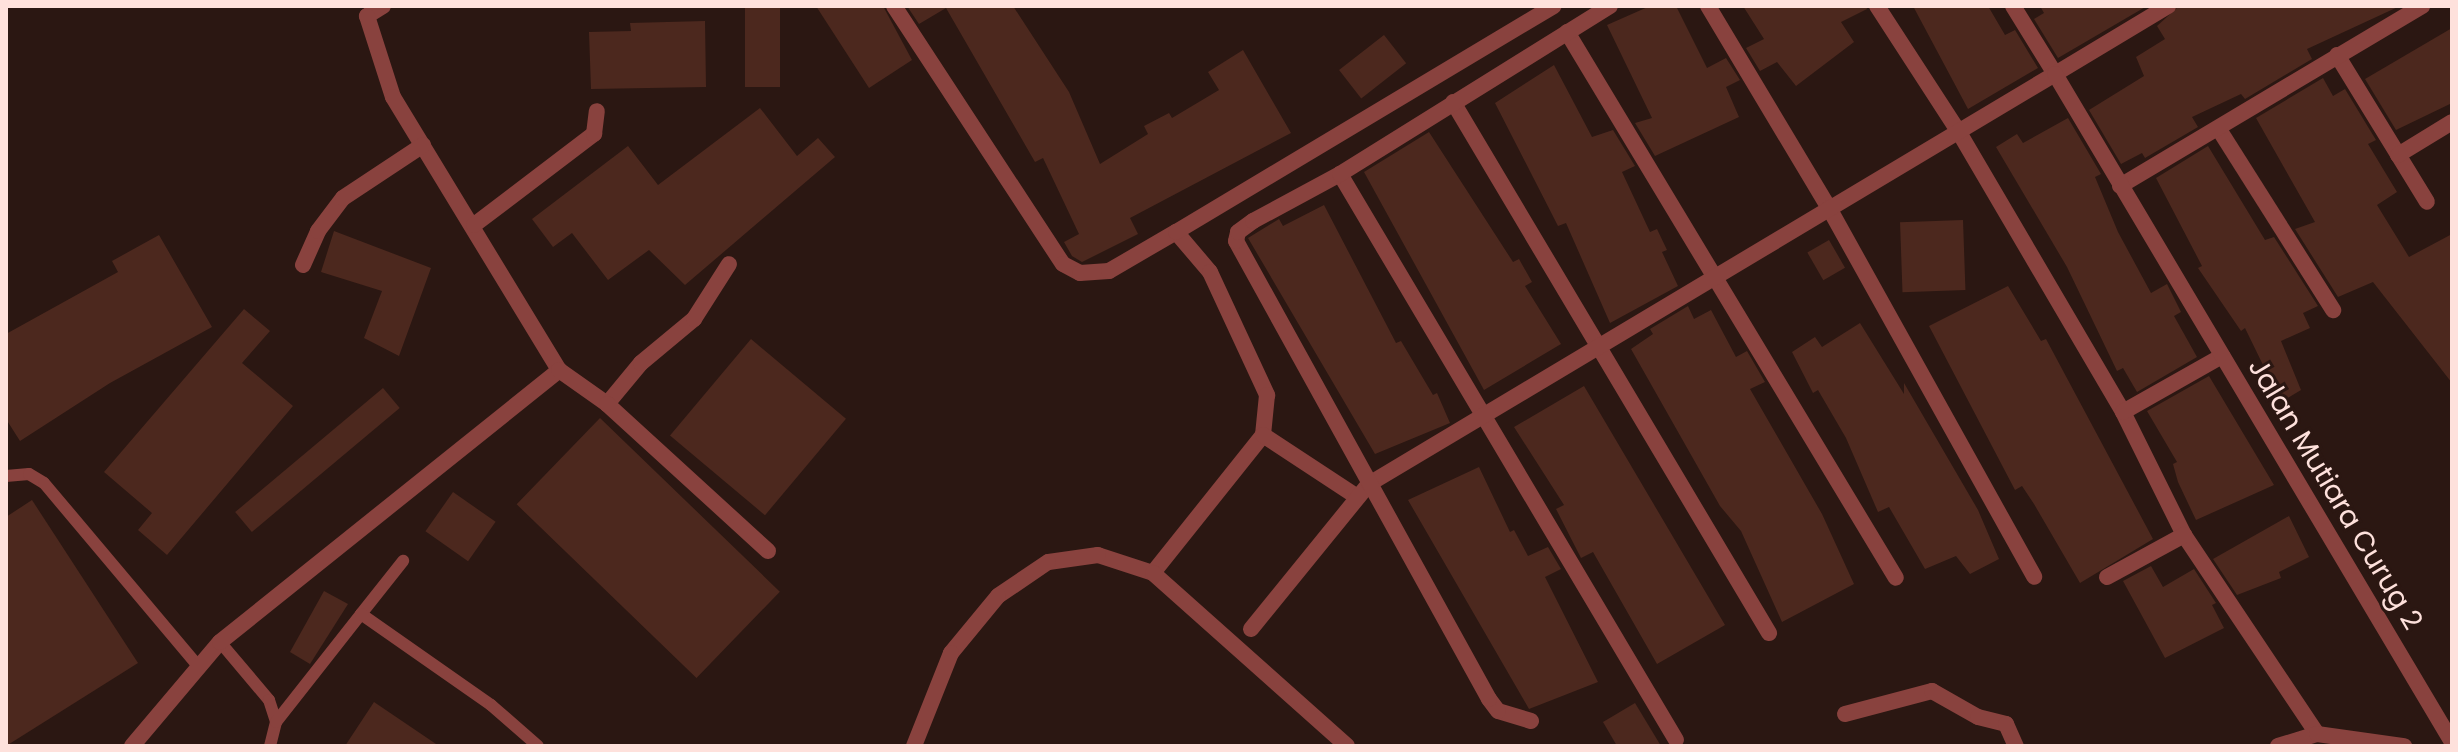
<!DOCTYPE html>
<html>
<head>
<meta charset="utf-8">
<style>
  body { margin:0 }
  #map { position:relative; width:2458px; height:752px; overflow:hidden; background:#2b1712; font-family:Poppins,sans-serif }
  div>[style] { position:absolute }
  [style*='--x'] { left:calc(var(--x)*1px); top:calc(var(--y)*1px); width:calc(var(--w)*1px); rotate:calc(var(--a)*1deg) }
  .building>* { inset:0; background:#4c281e; transform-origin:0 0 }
  .service>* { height:12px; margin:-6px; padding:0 6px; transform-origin:6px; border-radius:6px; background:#89423e }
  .minor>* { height:16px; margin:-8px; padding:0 8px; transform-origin:8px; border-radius:8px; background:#89423e }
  span { translate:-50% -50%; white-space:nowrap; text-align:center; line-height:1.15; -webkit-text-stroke:6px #2b1712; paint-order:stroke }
  .street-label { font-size:28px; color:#fee1dc }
  .frame { position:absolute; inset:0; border:8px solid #fee1dc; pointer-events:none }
</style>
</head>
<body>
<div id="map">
  <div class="building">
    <div style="left:745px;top:6px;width:35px;height:81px"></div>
    <div style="clip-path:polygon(816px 6px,883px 6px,912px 60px,869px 88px)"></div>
    <div style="clip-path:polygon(907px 6px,1013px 6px,1069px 92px,1100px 164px,1148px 134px,1144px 126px,1169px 113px,1172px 118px,1219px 90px,1208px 72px,1243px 50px,1291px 133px,1130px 218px,1138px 234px,1082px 262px,1072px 256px,1064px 242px,1079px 234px,1043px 158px,1035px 162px,946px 8px,919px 24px)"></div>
    <div style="clip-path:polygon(1650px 6px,1676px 6px,1707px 68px,1726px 58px,1740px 80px,1726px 87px,1739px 117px,1655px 156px,1635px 123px,1652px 118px,1607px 25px)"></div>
    <div style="clip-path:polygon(1743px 6px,1866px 6px,1867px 9px,1841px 22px,1854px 42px,1796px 86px,1777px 62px,1760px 71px,1746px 48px,1764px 39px)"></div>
    <div style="clip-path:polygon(1913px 6px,1988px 6px,2005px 35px,2015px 30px,2038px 68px,1968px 109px)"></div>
    <div style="clip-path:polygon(2040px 6px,2147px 6px,2058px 58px,2034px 19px,2044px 13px)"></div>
    <div style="clip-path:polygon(2179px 6px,2400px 6px,2307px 49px,2312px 59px,2245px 99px,2241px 94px,2192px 117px,2198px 127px,2145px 158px,2142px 153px,2121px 164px,2089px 110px,2144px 76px,2136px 57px,2165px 39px,2157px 26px)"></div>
    <div style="clip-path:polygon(705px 21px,706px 87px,591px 89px,589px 32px,631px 31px,630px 23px)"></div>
    <div style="clip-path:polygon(2452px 28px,2452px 103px,2396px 130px,2365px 79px)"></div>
    <div style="left:1384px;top:35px;width:36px;height:57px;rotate:52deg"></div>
    <div style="clip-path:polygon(1554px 65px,1592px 137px,1613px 130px,1635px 166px,1622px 172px,1650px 232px,1657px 229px,1667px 250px,1662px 252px,1678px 286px,1610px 323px,1566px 223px,1558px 226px,1495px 103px)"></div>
    <div style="clip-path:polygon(2323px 78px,2333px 96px,2345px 89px,2376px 140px,2368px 144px,2397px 192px,2377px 205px,2409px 257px,2452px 234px,2452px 383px,2373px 282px,2338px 297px,2295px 229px,2315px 222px,2256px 118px)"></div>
    <div style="clip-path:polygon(760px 108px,797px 156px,818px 138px,835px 157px,685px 285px,649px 250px,608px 280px,572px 233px,553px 247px,532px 219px,628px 146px,658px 185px)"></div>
    <div style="clip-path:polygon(2068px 118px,2101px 174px,2095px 177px,2118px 232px,2151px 293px,2167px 284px,2181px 312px,2174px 316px,2197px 357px,2137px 392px,2123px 368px,2117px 371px,2067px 267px,1996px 147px,2017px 134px,2023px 143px)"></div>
    <div style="clip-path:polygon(1429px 132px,1513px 262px,1519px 259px,1532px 282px,1525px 286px,1561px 344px,1484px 390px,1364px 172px)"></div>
    <div style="clip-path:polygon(2208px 146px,2265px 240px,2274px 237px,2318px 306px,2303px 313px,2310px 328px,2281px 341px,2301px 390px,2281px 402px,2245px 328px,2241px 331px,2198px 268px,2202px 266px,2156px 178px)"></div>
    <div style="clip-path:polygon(1324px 205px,1396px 343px,1401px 341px,1433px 395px,1437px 393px,1450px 423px,1375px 454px,1248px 238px,1279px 219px,1283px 226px)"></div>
    <div style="left:1963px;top:220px;width:70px;height:63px;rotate:88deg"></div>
    <div style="clip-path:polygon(334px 231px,431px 268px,399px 356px,364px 338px,382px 291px,321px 272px)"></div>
    <div style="clip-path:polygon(159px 235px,212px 327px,110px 383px,20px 441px,6px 419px,6px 334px,118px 272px,112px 261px)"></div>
    <div style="left:1829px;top:240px;width:32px;height:25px;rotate:60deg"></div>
    <div style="clip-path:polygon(2008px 286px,2041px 341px,2046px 339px,2153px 539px,2080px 583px,2034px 504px,2022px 486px,2015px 490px,1929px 326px)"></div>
    <div style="clip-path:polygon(1688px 306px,1694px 319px,1711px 310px,1736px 357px,1747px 351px,1765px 382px,1750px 389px,1822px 514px,1854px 584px,1782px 622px,1741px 531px,1720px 506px,1631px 349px,1653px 334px,1650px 329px)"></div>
    <div style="clip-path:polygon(244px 309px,270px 331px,242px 363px,293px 406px,167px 555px,138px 530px,152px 513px,104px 472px)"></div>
    <div style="clip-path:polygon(1860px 323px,1904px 394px,1904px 383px,1978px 510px,1999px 559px,1970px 574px,1956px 556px,1925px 569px,1889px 507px,1878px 512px,1846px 438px,1818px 390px,1813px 393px,1792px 352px,1815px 337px,1822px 347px)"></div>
    <div style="left:751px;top:339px;width:124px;height:126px;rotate:40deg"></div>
    <div style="clip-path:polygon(2209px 376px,2274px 485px,2196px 520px,2178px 482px,2173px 464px,2177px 462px,2147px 411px)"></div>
    <div style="clip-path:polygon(1584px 386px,1725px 625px,1657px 664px,1593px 552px,1581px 558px,1556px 509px,1564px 505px,1514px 427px)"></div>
    <div style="left:383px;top:388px;width:26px;height:193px;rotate:50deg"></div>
    <div style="left:600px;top:418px;width:250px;height:120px;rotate:44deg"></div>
    <div style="clip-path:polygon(1479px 467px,1510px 532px,1514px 530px,1528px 556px,1548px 547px,1561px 569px,1545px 577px,1598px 682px,1529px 709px,1408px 500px)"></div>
    <div style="left:453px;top:492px;width:52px;height:48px;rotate:35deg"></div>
    <div style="clip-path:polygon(32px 500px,138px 663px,6px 746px,6px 517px)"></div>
    <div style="clip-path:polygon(2289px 516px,2309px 557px,2279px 572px,2281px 578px,2237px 595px,2213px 559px)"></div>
    <div style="clip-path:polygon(2151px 566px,2163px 587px,2194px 569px,2216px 603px,2212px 605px,2224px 628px,2165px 658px,2123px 581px)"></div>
    <div style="clip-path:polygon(324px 591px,348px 604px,310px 664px,290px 652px)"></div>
    <div style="clip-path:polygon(374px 702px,439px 746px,345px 746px)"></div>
    <div style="clip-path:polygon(1635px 703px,1661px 746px,1617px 746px,1603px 722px)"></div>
  </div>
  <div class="service">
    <div style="--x:6;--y:476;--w:23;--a:-5"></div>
    <div style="--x:29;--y:474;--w:17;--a:31"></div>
    <div style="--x:44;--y:483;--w:241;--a:49.9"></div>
    <div style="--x:361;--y:614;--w:68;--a:-51.6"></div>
    <div style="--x:220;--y:642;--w:76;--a:49.8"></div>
    <div style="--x:269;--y:700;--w:23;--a:72"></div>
    <div style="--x:276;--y:722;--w:25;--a:104"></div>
    <div style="--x:276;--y:722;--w:137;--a:-51.8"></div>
    <div style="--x:361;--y:614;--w:159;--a:35"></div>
    <div style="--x:491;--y:705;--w:62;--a:41.1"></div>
  </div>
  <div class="minor">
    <div style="--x:383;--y:6;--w:19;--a:148"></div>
    <div style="--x:367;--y:16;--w:85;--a:72.2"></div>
    <div style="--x:393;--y:97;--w:320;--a:58.7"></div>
    <div style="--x:894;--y:6;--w:308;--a:56.8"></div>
    <div style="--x:1063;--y:264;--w:19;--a:28"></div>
    <div style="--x:1080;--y:273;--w:29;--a:-4"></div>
    <div style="--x:1109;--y:271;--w:78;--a:-30.2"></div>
    <div style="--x:1176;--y:232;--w:52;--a:49.6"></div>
    <div style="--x:1210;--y:272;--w:136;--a:65.1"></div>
    <div style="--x:1267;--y:395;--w:40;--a:95.7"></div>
    <div style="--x:1263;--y:435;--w:176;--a:128.6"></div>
    <div style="--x:1153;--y:573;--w:58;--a:-161.9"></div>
    <div style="--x:1098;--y:555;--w:50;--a:172"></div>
    <div style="--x:1048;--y:562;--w:60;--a:145.8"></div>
    <div style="--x:998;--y:596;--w:74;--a:129.5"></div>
    <div style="--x:951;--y:653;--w:100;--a:111.7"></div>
    <div style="--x:1708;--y:6;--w:235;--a:59.1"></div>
    <div style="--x:1829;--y:208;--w:422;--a:60.9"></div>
    <div style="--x:1877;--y:6;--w:153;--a:57"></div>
    <div style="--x:1960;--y:134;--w:322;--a:59.6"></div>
    <div style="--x:2123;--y:412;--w:137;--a:63.6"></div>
    <div style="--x:2184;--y:535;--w:239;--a:56.2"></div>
    <div style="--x:2013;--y:6;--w:80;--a:58.3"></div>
    <div style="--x:2055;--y:74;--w:132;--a:-31"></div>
    <div style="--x:1567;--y:32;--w:637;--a:58.93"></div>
    <div style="--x:2337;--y:55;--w:172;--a:58.5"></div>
    <div style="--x:1453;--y:102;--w:618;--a:59.24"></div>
    <div style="--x:2220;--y:131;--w:212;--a:57.7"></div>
    <div style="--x:2398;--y:155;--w:63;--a:-31.4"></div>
    <div style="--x:1340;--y:174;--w:658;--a:59.3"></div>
    <div style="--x:2120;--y:186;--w:352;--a:-30.8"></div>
    <div style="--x:474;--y:225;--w:151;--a:-37.2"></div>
    <div style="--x:594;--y:134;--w:23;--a:-83"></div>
    <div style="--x:1176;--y:232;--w:440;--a:-30.9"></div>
    <div style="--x:303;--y:265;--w:37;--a:-66"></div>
    <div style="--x:318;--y:231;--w:41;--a:-52.9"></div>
    <div style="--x:343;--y:198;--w:96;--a:-33.5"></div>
    <div style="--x:607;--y:404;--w:53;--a:-50.3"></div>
    <div style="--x:641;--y:363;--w:69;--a:-39.7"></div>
    <div style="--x:694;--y:319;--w:65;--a:-57.5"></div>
    <div style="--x:2123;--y:412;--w:114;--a:-29.5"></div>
    <div style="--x:1263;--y:435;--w:111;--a:33.3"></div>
    <div style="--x:1153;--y:573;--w:260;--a:41.7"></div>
    <div style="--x:2107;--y:577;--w:88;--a:-28.6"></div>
    <div style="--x:1251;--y:629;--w:187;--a:-50.9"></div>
    <div style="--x:1369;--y:484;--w:799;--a:-30.87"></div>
    <div style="--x:2055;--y:74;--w:777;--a:59.28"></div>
    <div style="--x:1845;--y:714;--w:90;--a:-14.8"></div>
    <div style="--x:1932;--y:691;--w:53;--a:29.5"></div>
    <div style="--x:1978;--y:717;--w:29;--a:14"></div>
    <div style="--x:2006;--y:724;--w:24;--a:66"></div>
    <div style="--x:1531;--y:721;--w:34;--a:-163"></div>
    <div style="--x:1498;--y:711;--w:15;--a:-127"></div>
    <div style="--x:1489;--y:699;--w:523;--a:-118.92"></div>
    <div style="--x:1236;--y:241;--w:9;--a:-77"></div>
    <div style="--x:1238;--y:232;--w:19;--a:-36"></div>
    <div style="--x:1253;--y:221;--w:99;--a:-28.4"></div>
    <div style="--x:1340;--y:174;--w:318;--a:-31.9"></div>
    <div style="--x:132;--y:746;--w:136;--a:-49.8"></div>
    <div style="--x:220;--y:642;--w:435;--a:-38.7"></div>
    <div style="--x:559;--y:370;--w:59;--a:35.3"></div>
    <div style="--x:607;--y:404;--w:218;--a:42.4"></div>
    <div style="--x:2278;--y:746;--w:41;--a:-17.1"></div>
    <div style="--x:2317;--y:734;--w:88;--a:7.9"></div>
  </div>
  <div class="street-label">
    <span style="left:2335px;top:494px;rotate:59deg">Jalan Mutiara Curug 2</span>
  </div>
  <div class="frame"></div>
</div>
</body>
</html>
